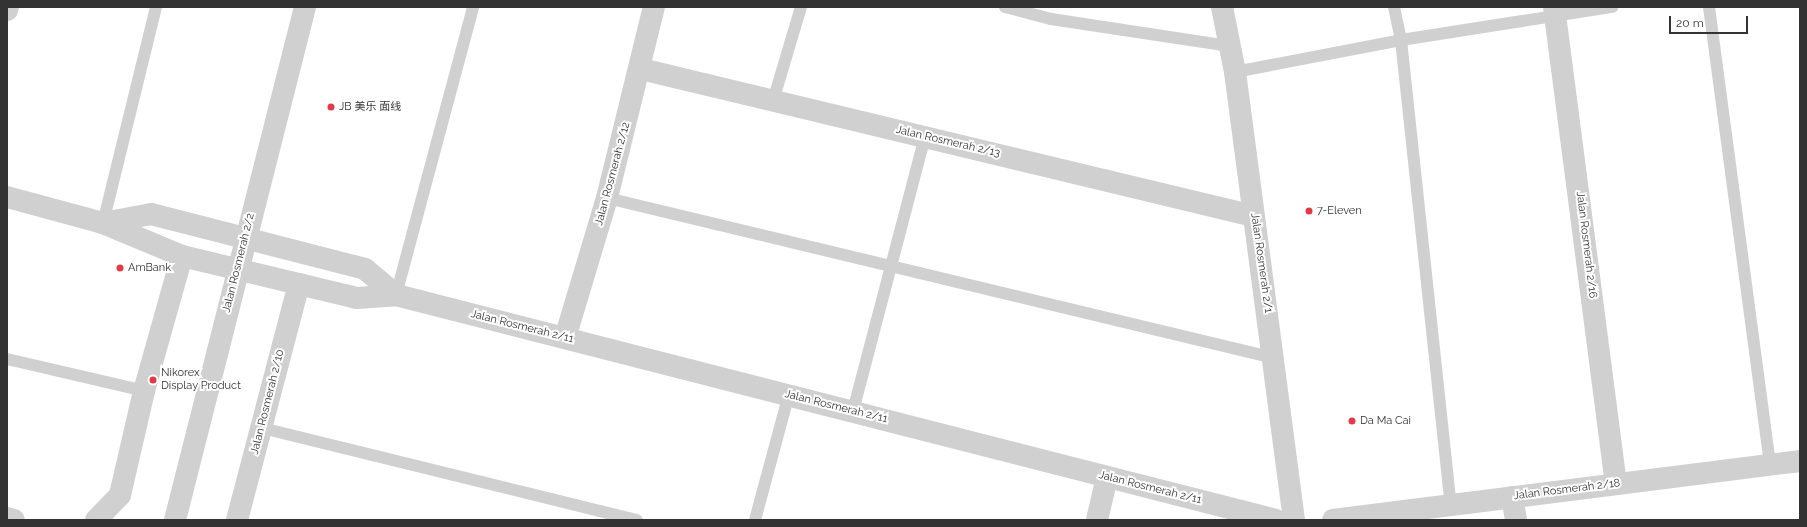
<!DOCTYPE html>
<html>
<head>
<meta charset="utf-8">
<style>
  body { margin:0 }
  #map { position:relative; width:1807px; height:527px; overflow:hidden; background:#fff; font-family:Raleway,"Noto Sans SC",sans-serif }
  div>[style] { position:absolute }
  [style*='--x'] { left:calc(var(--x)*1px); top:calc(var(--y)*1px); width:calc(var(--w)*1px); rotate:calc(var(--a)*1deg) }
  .lane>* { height:12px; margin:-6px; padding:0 6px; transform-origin:6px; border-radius:6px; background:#d0d0d0 }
  .street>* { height:22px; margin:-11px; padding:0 11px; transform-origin:11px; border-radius:11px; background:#d0d0d0 }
  .dots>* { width:11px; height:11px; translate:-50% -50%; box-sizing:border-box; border:2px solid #fff; border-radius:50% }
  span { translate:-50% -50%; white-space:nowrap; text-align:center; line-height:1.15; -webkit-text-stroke:4px #fff; paint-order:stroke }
  .poi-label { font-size:11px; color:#333 }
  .left { translate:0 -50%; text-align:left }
  .street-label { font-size:11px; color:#333 }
  .frame { position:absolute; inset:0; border:8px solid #333; pointer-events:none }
  .scale { position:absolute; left:1669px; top:16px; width:79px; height:18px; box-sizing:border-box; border:2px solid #333; border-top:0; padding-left:5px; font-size:12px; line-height:14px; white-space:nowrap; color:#333; -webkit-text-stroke:3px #fff; paint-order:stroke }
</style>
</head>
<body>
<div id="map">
  <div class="lane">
    <div style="--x:1005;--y:7;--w:48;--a:14.6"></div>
    <div style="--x:1051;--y:19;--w:181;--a:8.6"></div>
    <div style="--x:1394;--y:7;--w:34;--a:78"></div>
    <div style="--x:1401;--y:40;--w:468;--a:83.9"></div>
    <div style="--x:1709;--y:7;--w:461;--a:82.4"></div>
    <div style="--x:1235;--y:72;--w:169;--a:-10.9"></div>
    <div style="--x:1401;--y:40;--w:214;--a:-8.9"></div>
    <div style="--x:773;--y:101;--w:98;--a:-73.4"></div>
    <div style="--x:607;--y:198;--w:686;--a:13.49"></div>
    <div style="--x:103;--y:223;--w:222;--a:-76.2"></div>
    <div style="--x:396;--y:295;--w:298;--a:-75"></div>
    <div style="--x:7;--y:359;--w:141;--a:13.1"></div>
    <div style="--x:853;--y:411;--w:283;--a:-75.3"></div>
    <div style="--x:262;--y:428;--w:386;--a:13.8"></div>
    <div style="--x:755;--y:520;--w:131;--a:-74.9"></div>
  </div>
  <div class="street">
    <div style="--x:1222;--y:7;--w:66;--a:78.7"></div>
    <div style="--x:1235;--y:72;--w:452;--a:82.5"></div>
    <div style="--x:1554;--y:7;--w:481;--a:82.6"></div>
    <div style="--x:7;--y:10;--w:3;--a:-72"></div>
    <div style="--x:641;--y:69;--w:630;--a:13.49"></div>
    <div style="--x:7;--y:197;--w:99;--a:15.2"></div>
    <div style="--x:103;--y:223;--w:86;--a:22.7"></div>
    <div style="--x:182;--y:256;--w:180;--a:13.5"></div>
    <div style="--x:357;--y:298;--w:39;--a:-4"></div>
    <div style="--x:396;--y:295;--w:908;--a:14.34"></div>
    <div style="--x:103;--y:223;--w:49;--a:-10.6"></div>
    <div style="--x:151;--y:214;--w:221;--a:14.4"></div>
    <div style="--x:365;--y:269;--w:40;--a:40"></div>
    <div style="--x:565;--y:338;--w:146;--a:-73.3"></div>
    <div style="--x:607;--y:198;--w:197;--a:-76.2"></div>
    <div style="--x:1512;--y:497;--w:23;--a:80"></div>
    <div style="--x:7;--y:518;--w:7;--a:16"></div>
    <div style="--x:96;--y:520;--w:35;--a:-46"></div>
    <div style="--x:120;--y:495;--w:107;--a:-77"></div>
    <div style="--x:144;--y:391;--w:140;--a:-74.3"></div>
    <div style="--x:175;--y:520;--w:529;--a:-75.78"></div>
    <div style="--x:237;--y:520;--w:244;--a:-75.3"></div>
    <div style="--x:1097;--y:520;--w:44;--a:-76.9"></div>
    <div style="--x:1333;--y:520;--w:471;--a:-7.2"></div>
  </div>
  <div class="dots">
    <div style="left:331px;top:107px;background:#e63946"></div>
    <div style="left:1309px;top:211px;background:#e63946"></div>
    <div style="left:120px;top:268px;background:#e63946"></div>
    <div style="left:153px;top:380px;background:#e63946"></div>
    <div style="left:1352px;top:421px;background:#e63946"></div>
  </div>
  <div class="poi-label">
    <span class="left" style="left:339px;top:107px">JB 美乐 面线</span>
    <span class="left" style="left:1317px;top:211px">7-Eleven</span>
    <span class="left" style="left:128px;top:268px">AmBank</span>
    <span class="left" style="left:161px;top:380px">Nikorex<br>Display Product</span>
    <span class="left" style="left:1360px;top:421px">Da Ma Cai</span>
  </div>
  <div class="street-label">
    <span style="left:948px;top:142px;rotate:13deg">Jalan Rosmerah 2/13</span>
    <span style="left:613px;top:174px;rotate:-75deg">Jalan Rosmerah 2/12</span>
    <span style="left:1586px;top:245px;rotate:83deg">Jalan Rosmerah 2/16</span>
    <span style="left:239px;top:263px;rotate:-76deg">Jalan Rosmerah 2/2</span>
    <span style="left:1261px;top:263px;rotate:82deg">Jalan Rosmerah 2/1</span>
    <span style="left:522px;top:327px;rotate:14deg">Jalan Rosmerah 2/11</span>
    <span style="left:268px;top:402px;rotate:-76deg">Jalan Rosmerah 2/10</span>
    <span style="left:836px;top:407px;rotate:14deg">Jalan Rosmerah 2/11</span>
    <span style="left:1150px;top:488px;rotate:14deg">Jalan Rosmerah 2/11</span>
    <span style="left:1567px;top:490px;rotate:-7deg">Jalan Rosmerah 2/18</span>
  </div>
  <div class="frame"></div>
  <div class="scale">20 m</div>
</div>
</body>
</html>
